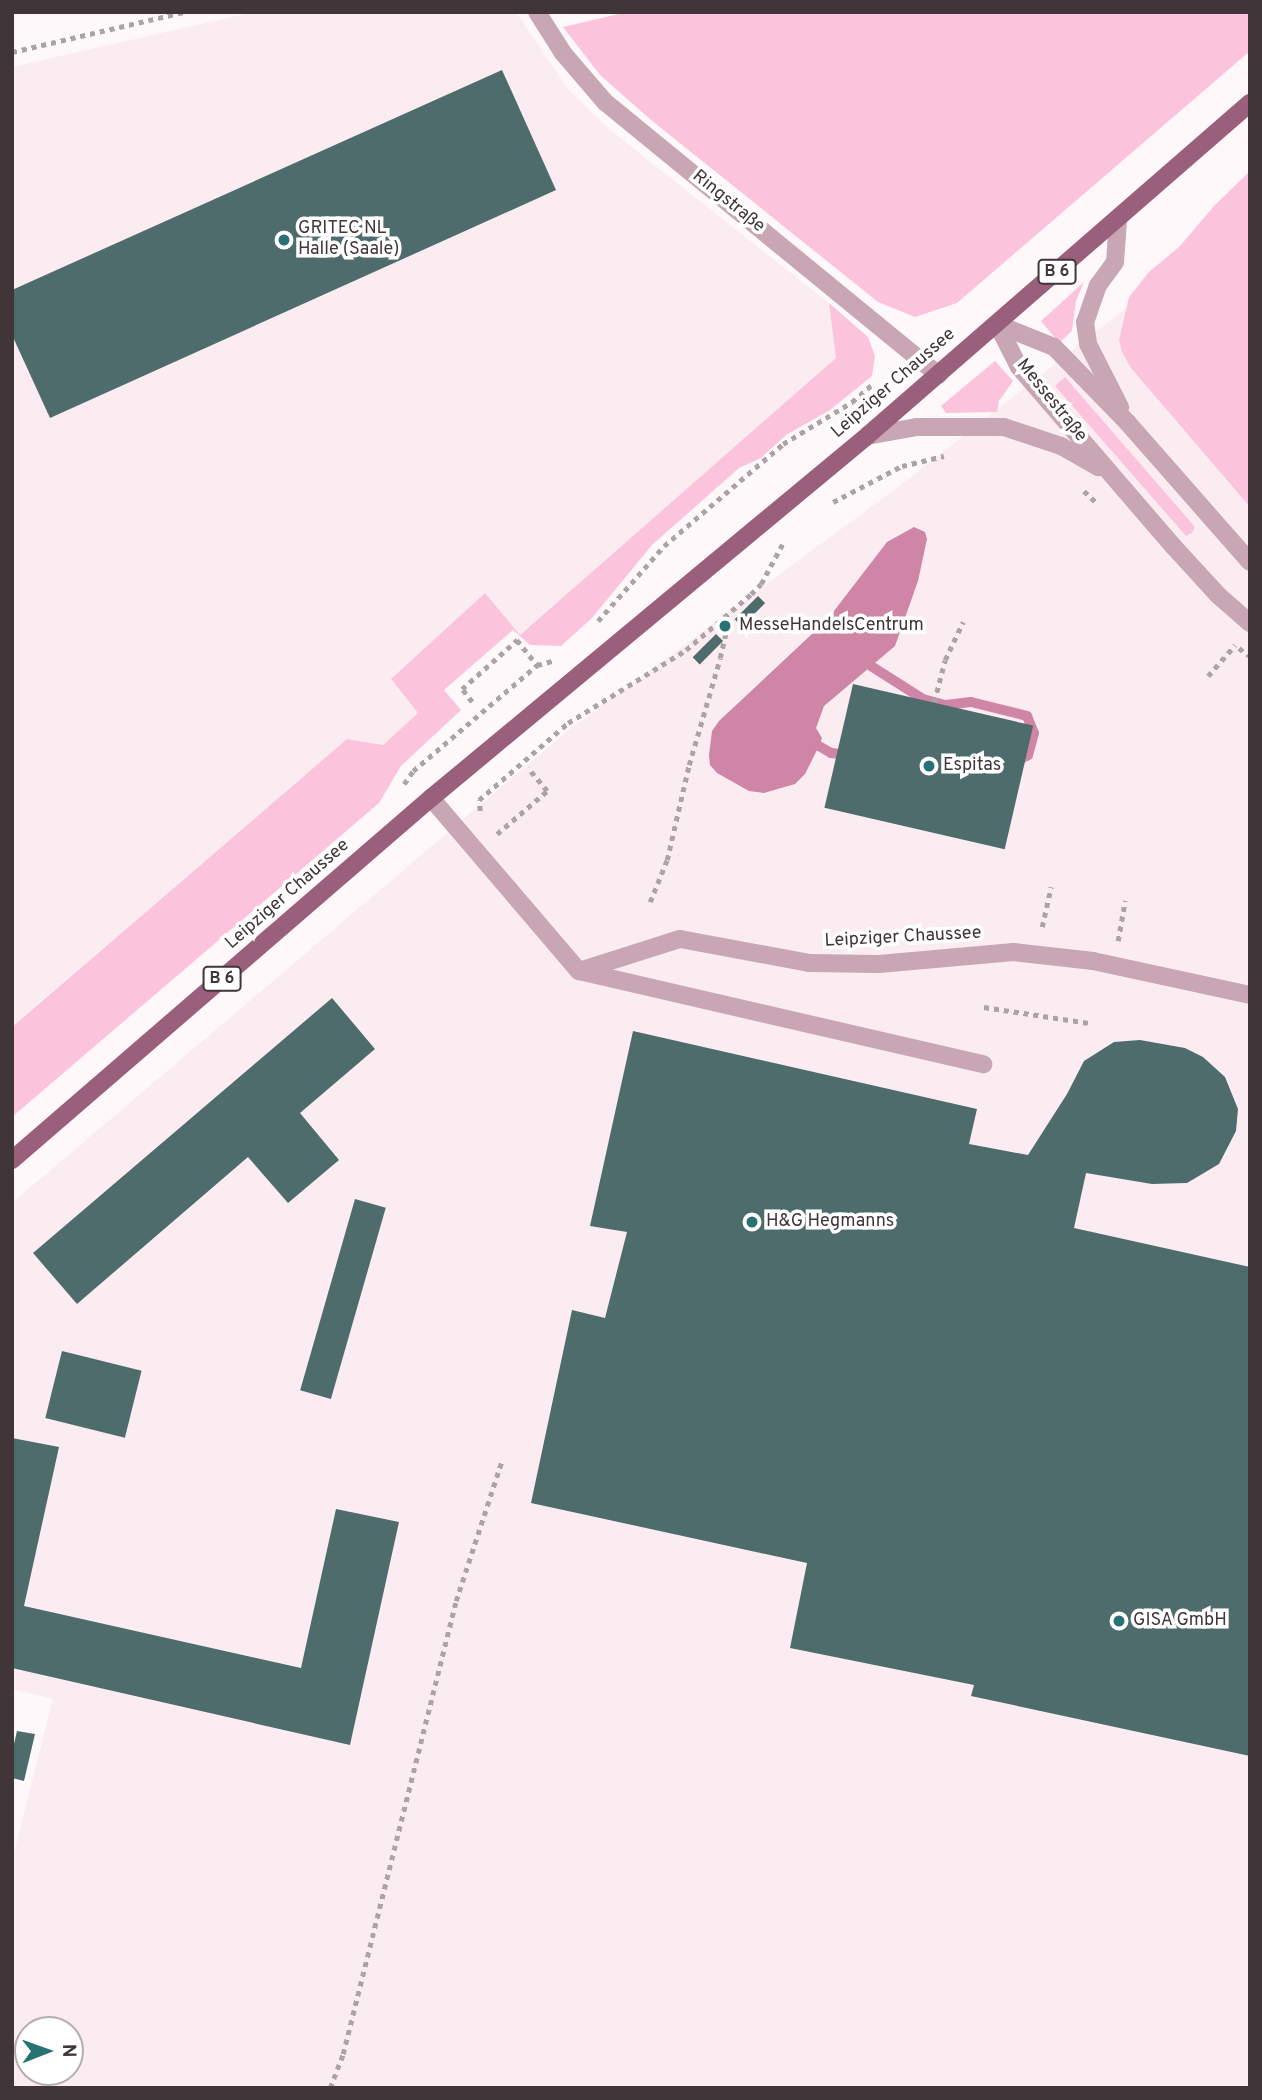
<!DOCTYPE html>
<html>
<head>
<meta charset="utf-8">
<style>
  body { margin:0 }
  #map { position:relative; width:1262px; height:2100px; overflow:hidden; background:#fef8fa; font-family:Overpass,sans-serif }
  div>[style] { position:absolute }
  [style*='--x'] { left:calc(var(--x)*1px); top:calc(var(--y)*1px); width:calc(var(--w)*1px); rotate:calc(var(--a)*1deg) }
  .built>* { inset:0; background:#fbecf2 }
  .green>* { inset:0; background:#fcc4dc }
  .water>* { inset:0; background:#cf85a6 }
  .stream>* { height:10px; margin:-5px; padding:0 5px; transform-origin:5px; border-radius:5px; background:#cf85a6 }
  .building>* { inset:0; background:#4f6c6d; transform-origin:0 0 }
  .path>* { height:4.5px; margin-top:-2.25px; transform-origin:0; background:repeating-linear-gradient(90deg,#aca3a6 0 5px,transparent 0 10px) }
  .minor>* { height:18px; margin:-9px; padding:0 9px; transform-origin:9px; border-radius:9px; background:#c8a6b4 }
  .major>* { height:18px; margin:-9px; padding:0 9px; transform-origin:9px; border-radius:9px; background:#9a5f7a }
  .dots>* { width:19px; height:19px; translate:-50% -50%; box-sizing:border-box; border:4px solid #fff; border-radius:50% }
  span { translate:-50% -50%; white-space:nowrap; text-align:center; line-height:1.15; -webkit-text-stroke:7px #fff; paint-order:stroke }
  .shield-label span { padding:2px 5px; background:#fff; border:2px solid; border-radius:5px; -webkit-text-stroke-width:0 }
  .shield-label { font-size:16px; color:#403539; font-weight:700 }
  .street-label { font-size:18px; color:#403539 }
  .poi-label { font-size:18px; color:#403539 }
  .left { translate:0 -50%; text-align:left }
  .frame { position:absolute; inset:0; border:14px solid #403539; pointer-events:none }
  .north { position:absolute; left:14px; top:2016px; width:70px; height:70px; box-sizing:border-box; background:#fff; border:2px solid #b3aeb0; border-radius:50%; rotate:89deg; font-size:19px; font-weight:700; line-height:28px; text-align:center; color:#403539 }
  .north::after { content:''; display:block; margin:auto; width:24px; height:32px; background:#287274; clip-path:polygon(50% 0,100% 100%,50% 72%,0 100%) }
</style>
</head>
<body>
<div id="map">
  <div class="built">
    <div style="clip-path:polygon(254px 12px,516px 12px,568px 89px,610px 130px,829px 303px,837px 358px,520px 635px,485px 594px,391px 680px,419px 713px,383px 745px,347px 739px,12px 1026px,12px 67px)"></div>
    <div style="clip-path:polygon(evenodd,1250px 195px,1250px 2088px,12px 2088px,12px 1861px,53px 1699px,12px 1689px,12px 1203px,560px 737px,902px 484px,1125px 309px,1250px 195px,28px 2030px,70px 2030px,70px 2072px,28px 2072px,28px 2030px)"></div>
  </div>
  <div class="green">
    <div style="clip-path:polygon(627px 12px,1250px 12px,1250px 51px,957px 303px,915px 317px,878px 302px,651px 120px,600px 75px,563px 27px)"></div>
    <div style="clip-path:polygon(1250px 171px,1250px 507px,1131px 368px,1122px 352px,1119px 340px,1129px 297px,1149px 272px,1180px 246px,1214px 206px)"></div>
    <div style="clip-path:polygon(1084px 282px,1076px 301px,1072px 331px,1059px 343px,1041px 321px)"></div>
    <div style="clip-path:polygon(829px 303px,868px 337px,875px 356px,872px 376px,830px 410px,786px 435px,761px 458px,739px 468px,652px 545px,592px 618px,561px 646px,530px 645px,513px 630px,444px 690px,461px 710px,401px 766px,379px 803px,12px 1117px,12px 1027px,347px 739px,383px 745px,418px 713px,391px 679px,485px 593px,520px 635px,836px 358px)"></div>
    <div style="clip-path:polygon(995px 361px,1013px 381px,999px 401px,997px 412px,946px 413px,941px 406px)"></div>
    <div style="clip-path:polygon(1065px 377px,1195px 527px,1192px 533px,1186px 536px,1055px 386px)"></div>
  </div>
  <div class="water">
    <div style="clip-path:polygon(914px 527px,925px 532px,927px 539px,918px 581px,895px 646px,824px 706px,816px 728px,822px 738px,819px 746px,805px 774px,795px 784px,764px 793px,749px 791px,717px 773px,710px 765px,709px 755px,712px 731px,719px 721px,827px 620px,887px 542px)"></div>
  </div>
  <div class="stream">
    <div style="--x:871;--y:666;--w:62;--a:32.4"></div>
    <div style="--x:923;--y:699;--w:24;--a:15"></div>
    <div style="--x:946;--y:705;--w:25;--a:-7"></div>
    <div style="--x:971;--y:702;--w:58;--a:14"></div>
    <div style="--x:1027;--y:716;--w:18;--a:68"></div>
    <div style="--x:1034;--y:733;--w:23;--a:105"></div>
    <div style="--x:1028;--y:755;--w:15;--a:152"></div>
    <div style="--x:819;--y:746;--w:14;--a:30"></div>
    <div style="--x:831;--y:753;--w:20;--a:6"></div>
  </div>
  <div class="building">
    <div style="clip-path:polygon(502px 70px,556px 190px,50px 418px,12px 335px,12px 290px)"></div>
    <div style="left:758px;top:596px;width:10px;height:33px;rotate:45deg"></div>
    <div style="left:716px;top:634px;width:10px;height:33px;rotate:45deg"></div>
    <div style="left:853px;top:684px;width:185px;height:127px;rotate:13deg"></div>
    <div style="clip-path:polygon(332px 998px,375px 1049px,300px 1113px,339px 1160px,288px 1203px,248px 1157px,77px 1304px,33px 1253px)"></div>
    <div style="clip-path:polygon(633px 1031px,977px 1109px,969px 1144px,1028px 1155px,1067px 1094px,1084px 1061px,1114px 1042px,1140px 1040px,1185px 1048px,1203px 1057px,1225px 1077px,1238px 1109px,1236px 1131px,1219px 1164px,1187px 1183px,1152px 1184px,1086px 1173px,1074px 1228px,1250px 1267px,1250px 1756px,971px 1696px,974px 1685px,790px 1648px,807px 1563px,531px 1503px,572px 1310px,605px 1318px,627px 1232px,590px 1226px)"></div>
    <div style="left:355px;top:1199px;width:32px;height:199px;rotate:16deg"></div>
    <div style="left:62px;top:1351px;width:82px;height:69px;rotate:14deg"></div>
    <div style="clip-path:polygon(12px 1438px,59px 1447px,24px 1606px,301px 1668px,336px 1509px,399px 1522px,350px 1745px,12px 1668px)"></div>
    <div style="clip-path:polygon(17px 1731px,35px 1734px,24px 1781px,12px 1778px,12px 1752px)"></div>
  </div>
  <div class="path">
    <div style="--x:12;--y:52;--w:177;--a:-13.1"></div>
    <div style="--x:1084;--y:491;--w:19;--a:43"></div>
    <div style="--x:833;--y:502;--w:78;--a:-27.6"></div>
    <div style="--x:902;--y:466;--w:43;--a:-13.4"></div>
    <div style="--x:598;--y:621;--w:100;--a:-48.7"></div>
    <div style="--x:664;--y:546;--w:157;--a:-40.6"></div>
    <div style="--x:783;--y:444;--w:81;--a:-31.3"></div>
    <div style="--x:852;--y:402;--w:29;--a:-41"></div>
    <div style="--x:1239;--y:648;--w:14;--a:36"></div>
    <div style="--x:1208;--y:676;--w:41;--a:-48.9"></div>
    <div style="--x:472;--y:702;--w:16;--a:-128"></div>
    <div style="--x:462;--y:689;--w:74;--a:-41.7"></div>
    <div style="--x:517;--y:640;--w:32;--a:51"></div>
    <div style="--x:934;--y:702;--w:43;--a:-75.3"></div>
    <div style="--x:945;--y:660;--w:42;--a:-64.7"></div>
    <div style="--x:404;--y:784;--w:16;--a:-55"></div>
    <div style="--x:413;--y:771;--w:163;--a:-40.5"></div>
    <div style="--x:537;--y:665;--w:16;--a:-15"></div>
    <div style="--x:480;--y:811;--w:11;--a:-95"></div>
    <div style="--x:479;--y:800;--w:118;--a:-40.9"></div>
    <div style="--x:568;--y:723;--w:139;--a:-31.7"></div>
    <div style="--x:686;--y:650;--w:86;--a:-40.7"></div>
    <div style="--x:751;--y:594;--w:14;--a:-45"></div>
    <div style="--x:761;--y:584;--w:47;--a:-61.8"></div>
    <div style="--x:497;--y:834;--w:66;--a:-40.7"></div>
    <div style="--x:547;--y:791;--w:30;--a:-130"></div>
    <div style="--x:650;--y:902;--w:45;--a:-68"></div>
    <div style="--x:667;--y:860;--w:98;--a:-77"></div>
    <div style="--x:689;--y:765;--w:111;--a:-73.8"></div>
    <div style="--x:720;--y:658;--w:26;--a:-77"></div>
    <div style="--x:726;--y:633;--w:13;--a:-122"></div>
    <div style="--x:1042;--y:927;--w:41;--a:-77.3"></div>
    <div style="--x:1118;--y:941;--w:41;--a:-80.1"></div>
    <div style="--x:984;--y:1007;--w:106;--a:8.7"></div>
    <div style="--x:330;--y:2088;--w:36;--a:-69"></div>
    <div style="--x:343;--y:2054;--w:467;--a:-76"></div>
    <div style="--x:456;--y:1601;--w:148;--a:-71.9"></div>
  </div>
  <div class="minor">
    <div style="--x:537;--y:12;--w:49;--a:57.6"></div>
    <div style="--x:563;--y:53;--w:65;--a:49.4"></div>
    <div style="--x:605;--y:102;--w:431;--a:39.3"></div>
    <div style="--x:1118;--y:221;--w:41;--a:94.2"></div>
    <div style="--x:1115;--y:262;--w:29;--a:126"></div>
    <div style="--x:1098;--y:285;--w:39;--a:109"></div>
    <div style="--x:1085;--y:322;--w:22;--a:82"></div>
    <div style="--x:1088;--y:344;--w:71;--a:63.1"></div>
    <div style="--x:997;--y:324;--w:48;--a:62.9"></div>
    <div style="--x:1019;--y:367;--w:236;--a:49.3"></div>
    <div style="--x:1173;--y:546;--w:68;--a:47.4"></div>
    <div style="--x:1219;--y:596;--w:41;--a:41.1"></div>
    <div style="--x:997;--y:324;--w:61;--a:22"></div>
    <div style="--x:1054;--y:347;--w:105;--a:45.8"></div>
    <div style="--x:1127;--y:422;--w:186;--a:48.7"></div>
    <div style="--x:867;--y:436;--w:51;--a:-10.2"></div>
    <div style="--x:917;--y:427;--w:87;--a:0"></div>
    <div style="--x:1004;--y:427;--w:60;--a:18.4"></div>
    <div style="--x:1061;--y:446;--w:43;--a:29.6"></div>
    <div style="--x:431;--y:798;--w:228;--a:49.5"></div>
    <div style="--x:579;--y:971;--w:106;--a:-17.6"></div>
    <div style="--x:680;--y:939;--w:131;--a:10.5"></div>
    <div style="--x:809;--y:963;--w:70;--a:0.8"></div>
    <div style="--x:879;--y:964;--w:135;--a:-5.1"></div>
    <div style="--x:1013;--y:952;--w:81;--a:6.4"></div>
    <div style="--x:1093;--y:961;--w:161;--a:12.2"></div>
    <div style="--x:579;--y:971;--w:415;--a:13"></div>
  </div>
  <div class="major">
    <div style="--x:12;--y:1160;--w:554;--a:-40.83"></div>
    <div style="--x:431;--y:798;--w:567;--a:-39.7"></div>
    <div style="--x:867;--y:436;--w:508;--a:-41.01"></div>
  </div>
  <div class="dots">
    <div style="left:284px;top:240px;background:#287274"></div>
    <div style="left:725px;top:626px;background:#287274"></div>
    <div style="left:929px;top:766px;background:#287274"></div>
    <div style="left:752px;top:1222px;background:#287274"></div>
    <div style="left:1119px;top:1621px;background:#287274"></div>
  </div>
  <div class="shield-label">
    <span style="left:1057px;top:272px">B 6</span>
    <span style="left:222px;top:979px">B 6</span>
  </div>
  <div class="street-label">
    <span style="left:728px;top:202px;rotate:39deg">Ringstraße</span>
    <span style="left:894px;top:384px;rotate:-41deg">Leipziger Chaussee</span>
    <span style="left:1051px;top:401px;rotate:51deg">Messestraße</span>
    <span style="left:288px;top:895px;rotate:-41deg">Leipziger Chaussee</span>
    <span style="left:903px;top:938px;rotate:-3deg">Leipziger Chaussee</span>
  </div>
  <div class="poi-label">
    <span class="left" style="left:298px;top:240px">GRITEC NL<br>Halle (Saale)</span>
    <span class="left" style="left:739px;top:626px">MesseHandelsCentrum</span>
    <span class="left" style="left:943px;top:766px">Espitas</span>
    <span class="left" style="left:766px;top:1222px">H&amp;G Hegmanns</span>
    <span class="left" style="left:1133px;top:1621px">GISA GmbH</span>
  </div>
  <div class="frame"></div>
  <div class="north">N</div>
</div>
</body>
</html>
